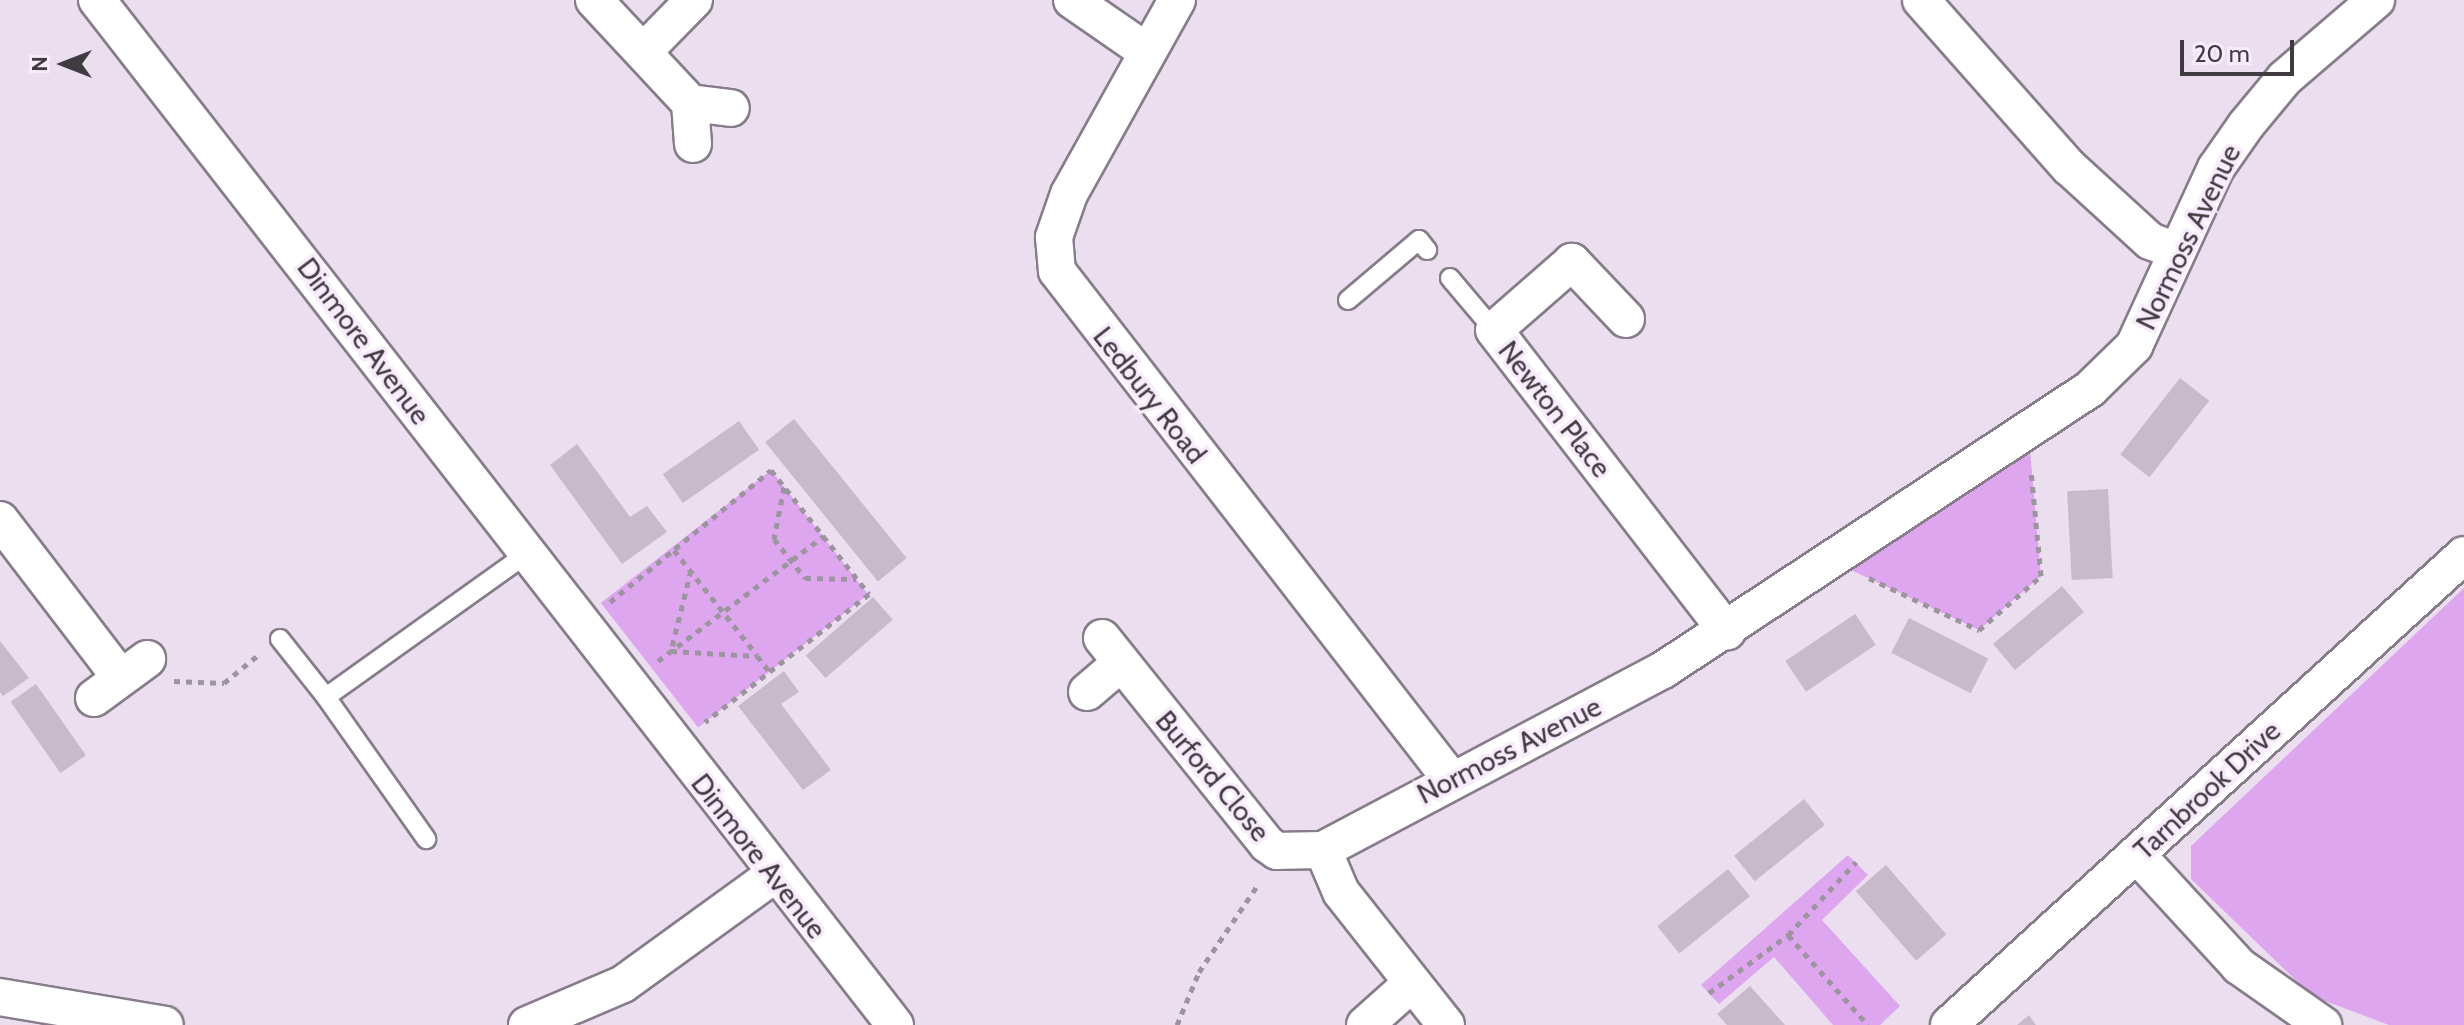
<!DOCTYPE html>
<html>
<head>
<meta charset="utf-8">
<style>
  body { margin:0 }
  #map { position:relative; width:2464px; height:1025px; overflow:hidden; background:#ebdfef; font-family:Cabin,sans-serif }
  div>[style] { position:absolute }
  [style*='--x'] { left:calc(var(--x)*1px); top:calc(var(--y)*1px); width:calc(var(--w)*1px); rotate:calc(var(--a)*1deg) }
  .green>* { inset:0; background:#dda6ef; transform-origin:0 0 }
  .building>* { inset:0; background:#c7bbcb; transform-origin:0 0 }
  .path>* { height:5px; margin-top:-2.5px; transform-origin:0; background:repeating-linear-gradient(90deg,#9c949f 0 6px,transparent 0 12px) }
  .roads { filter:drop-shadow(2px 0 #877c8a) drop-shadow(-2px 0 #877c8a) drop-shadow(0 2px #877c8a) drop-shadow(0 -2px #877c8a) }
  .lane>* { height:18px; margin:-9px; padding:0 9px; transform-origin:9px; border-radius:9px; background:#fff }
  .street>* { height:36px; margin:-18px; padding:0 18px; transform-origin:18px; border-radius:18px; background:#fff }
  span { translate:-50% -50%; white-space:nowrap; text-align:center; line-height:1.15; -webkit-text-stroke:7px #f8ecfc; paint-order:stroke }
  .street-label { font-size:28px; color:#403b41 }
  .north { position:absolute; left:24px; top:24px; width:80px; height:80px; -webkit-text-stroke:6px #f8ecfc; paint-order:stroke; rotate:270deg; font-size:22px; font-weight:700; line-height:32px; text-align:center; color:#403b41 }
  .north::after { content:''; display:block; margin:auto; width:28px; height:36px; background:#403b41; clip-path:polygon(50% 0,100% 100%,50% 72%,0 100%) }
  .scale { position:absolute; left:2180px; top:40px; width:114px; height:36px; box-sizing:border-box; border:4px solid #403b41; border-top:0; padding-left:10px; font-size:24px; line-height:28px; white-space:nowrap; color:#403b41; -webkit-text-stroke:6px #f8ecfc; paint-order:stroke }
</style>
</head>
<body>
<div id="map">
  <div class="green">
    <div style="clip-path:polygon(2030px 450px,2041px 576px,1979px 630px,1851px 570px)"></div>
    <div style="left:771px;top:470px;width:158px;height:216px;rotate:52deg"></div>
    <div style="clip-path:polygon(2464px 588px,2464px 1025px,2389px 1025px,2312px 996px,2191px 879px,2191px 846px)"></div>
    <div style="clip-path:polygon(1848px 855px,1868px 875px,1822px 920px,1900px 1006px,1880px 1025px,1833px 1025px,1774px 957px,1719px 1004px,1701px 985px)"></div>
  </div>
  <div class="building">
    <div style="left:2180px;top:378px;width:37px;height:97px;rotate:38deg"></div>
    <div style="left:794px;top:419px;width:179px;height:37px;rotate:51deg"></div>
    <div style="left:739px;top:421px;width:35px;height:93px;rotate:55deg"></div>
    <div style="clip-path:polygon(577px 444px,630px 517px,647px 506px,667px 532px,622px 564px,550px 465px)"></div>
    <div style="left:2108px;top:489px;width:89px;height:41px;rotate:87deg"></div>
    <div style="left:2062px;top:586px;width:34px;height:90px;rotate:50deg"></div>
    <div style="left:873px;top:597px;width:30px;height:89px;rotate:49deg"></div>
    <div style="left:1855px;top:614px;width:37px;height:84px;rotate:56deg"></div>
    <div style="left:1909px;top:618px;width:89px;height:39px;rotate:27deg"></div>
    <div style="clip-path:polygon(0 641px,29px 678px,3px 696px,0 692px)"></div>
    <div style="clip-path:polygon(784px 671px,799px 692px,781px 704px,831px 770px,803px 790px,738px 706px)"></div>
    <div style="left:36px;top:684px;width:87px;height:31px;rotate:55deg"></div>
    <div style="left:1804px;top:799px;width:33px;height:90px;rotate:51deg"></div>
    <div style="left:1886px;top:865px;width:92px;height:40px;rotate:49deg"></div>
    <div style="left:1728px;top:869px;width:35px;height:91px;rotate:51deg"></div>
    <div style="clip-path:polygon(1750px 986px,1785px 1025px,1727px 1025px,1717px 1014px)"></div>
    <div style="clip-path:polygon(2029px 1015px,2036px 1025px,2017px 1025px)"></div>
  </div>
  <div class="path">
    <div style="--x:784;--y:487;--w:53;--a:100.9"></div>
    <div style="--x:774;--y:539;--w:50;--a:51.5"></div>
    <div style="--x:805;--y:578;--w:51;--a:1.1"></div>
    <div style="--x:674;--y:550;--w:134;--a:51.7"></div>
    <div style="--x:691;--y:570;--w:83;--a:103.9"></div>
    <div style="--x:671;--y:651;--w:86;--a:3.3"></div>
    <div style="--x:757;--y:656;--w:21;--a:51"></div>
    <div style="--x:1869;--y:578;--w:122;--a:25.3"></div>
    <div style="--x:1979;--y:630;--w:82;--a:-41.1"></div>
    <div style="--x:2041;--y:576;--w:106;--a:-95.4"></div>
    <div style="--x:610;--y:602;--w:208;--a:-39.3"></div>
    <div style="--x:771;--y:470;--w:158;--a:51.7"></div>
    <div style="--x:869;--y:594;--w:208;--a:142"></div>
    <div style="--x:658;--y:661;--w:208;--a:-37"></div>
    <div style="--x:174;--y:681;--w:50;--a:2.3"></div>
    <div style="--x:224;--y:683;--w:43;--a:-39.3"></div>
    <div style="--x:1788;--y:935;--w:120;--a:48.4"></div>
    <div style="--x:1709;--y:993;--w:98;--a:-36.3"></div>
    <div style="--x:1788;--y:935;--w:100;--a:-47"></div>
    <div style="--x:1177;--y:1025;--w:57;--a:-67.5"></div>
    <div style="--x:1199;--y:972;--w:107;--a:-56"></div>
  </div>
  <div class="roads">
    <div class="lane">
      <div style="--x:1450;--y:278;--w:68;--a:49.8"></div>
      <div style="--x:1348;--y:300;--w:93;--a:-40.2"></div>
      <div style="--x:1419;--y:240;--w:13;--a:51"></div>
      <div style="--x:280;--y:639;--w:74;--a:51.6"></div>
      <div style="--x:326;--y:697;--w:243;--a:-35.5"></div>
      <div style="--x:326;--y:697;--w:174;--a:54.8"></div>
    </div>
    <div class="street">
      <div style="--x:97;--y:0;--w:1299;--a:52.1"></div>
      <div style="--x:594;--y:0;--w:141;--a:47"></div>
      <div style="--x:690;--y:103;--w:41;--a:7"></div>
      <div style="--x:1072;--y:0;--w:90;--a:34.6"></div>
      <div style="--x:1177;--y:0;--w:222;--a:119.1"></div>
      <div style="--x:1069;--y:194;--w:46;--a:109.2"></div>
      <div style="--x:1054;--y:237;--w:34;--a:85"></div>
      <div style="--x:1057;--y:271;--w:641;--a:52.22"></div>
      <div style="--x:1921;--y:0;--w:223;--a:48.5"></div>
      <div style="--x:2069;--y:167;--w:110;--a:42.4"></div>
      <div style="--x:2150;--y:241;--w:28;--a:21"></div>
      <div style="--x:645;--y:50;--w:70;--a:-45.6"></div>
      <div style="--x:690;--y:103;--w:41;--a:85.8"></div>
      <div style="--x:1626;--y:319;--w:79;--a:-133.5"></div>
      <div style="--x:1572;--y:262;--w:103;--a:138.9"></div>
      <div style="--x:1494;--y:330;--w:381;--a:52.3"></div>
      <div style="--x:0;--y:520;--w:198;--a:52.6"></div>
      <div style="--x:1102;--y:638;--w:264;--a:51.3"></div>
      <div style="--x:1267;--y:844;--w:12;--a:35"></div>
      <div style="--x:1277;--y:851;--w:46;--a:-1.2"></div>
      <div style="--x:1087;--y:692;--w:45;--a:-40.5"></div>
      <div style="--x:94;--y:698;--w:66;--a:-36.3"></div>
      <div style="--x:2137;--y:855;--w:151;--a:47.4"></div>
      <div style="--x:2239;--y:966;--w:103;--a:35.1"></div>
      <div style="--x:0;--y:997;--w:167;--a:9.6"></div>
      <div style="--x:527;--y:1025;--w:104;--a:-23.1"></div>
      <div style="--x:623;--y:984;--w:184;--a:-35.9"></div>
      <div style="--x:1365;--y:1025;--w:62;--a:-41.7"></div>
      <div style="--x:1446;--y:1025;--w:169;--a:-128.3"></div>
      <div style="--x:1341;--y:892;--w:46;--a:-113.2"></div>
      <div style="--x:1323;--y:850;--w:385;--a:-27.9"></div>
      <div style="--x:1663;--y:670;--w:511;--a:-33.35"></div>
      <div style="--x:2090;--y:389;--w:62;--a:-44.3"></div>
      <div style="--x:2134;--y:346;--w:196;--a:-65.3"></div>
      <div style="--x:2216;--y:168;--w:52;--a:-55.1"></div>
      <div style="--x:2246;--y:125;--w:61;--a:-50.3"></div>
      <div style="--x:2285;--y:78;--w:120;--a:-40.6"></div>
      <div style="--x:1949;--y:1025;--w:697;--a:-42.38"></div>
    </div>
  </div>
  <div class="street-label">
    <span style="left:2188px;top:237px;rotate:-64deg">Normoss Avenue</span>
    <span style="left:364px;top:341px;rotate:53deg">Dinmore Avenue</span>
    <span style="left:1150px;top:395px;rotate:52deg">Ledbury Road</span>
    <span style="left:1555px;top:409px;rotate:52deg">Newton Place</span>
    <span style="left:1509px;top:750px;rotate:-27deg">Normoss Avenue</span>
    <span style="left:1213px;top:776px;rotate:50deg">Burford Close</span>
    <span style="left:2207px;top:790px;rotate:-43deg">Tarnbrook Drive</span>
    <span style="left:759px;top:856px;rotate:52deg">Dinmore Avenue</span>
  </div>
  <div class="north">N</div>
  <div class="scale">20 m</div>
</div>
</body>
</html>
